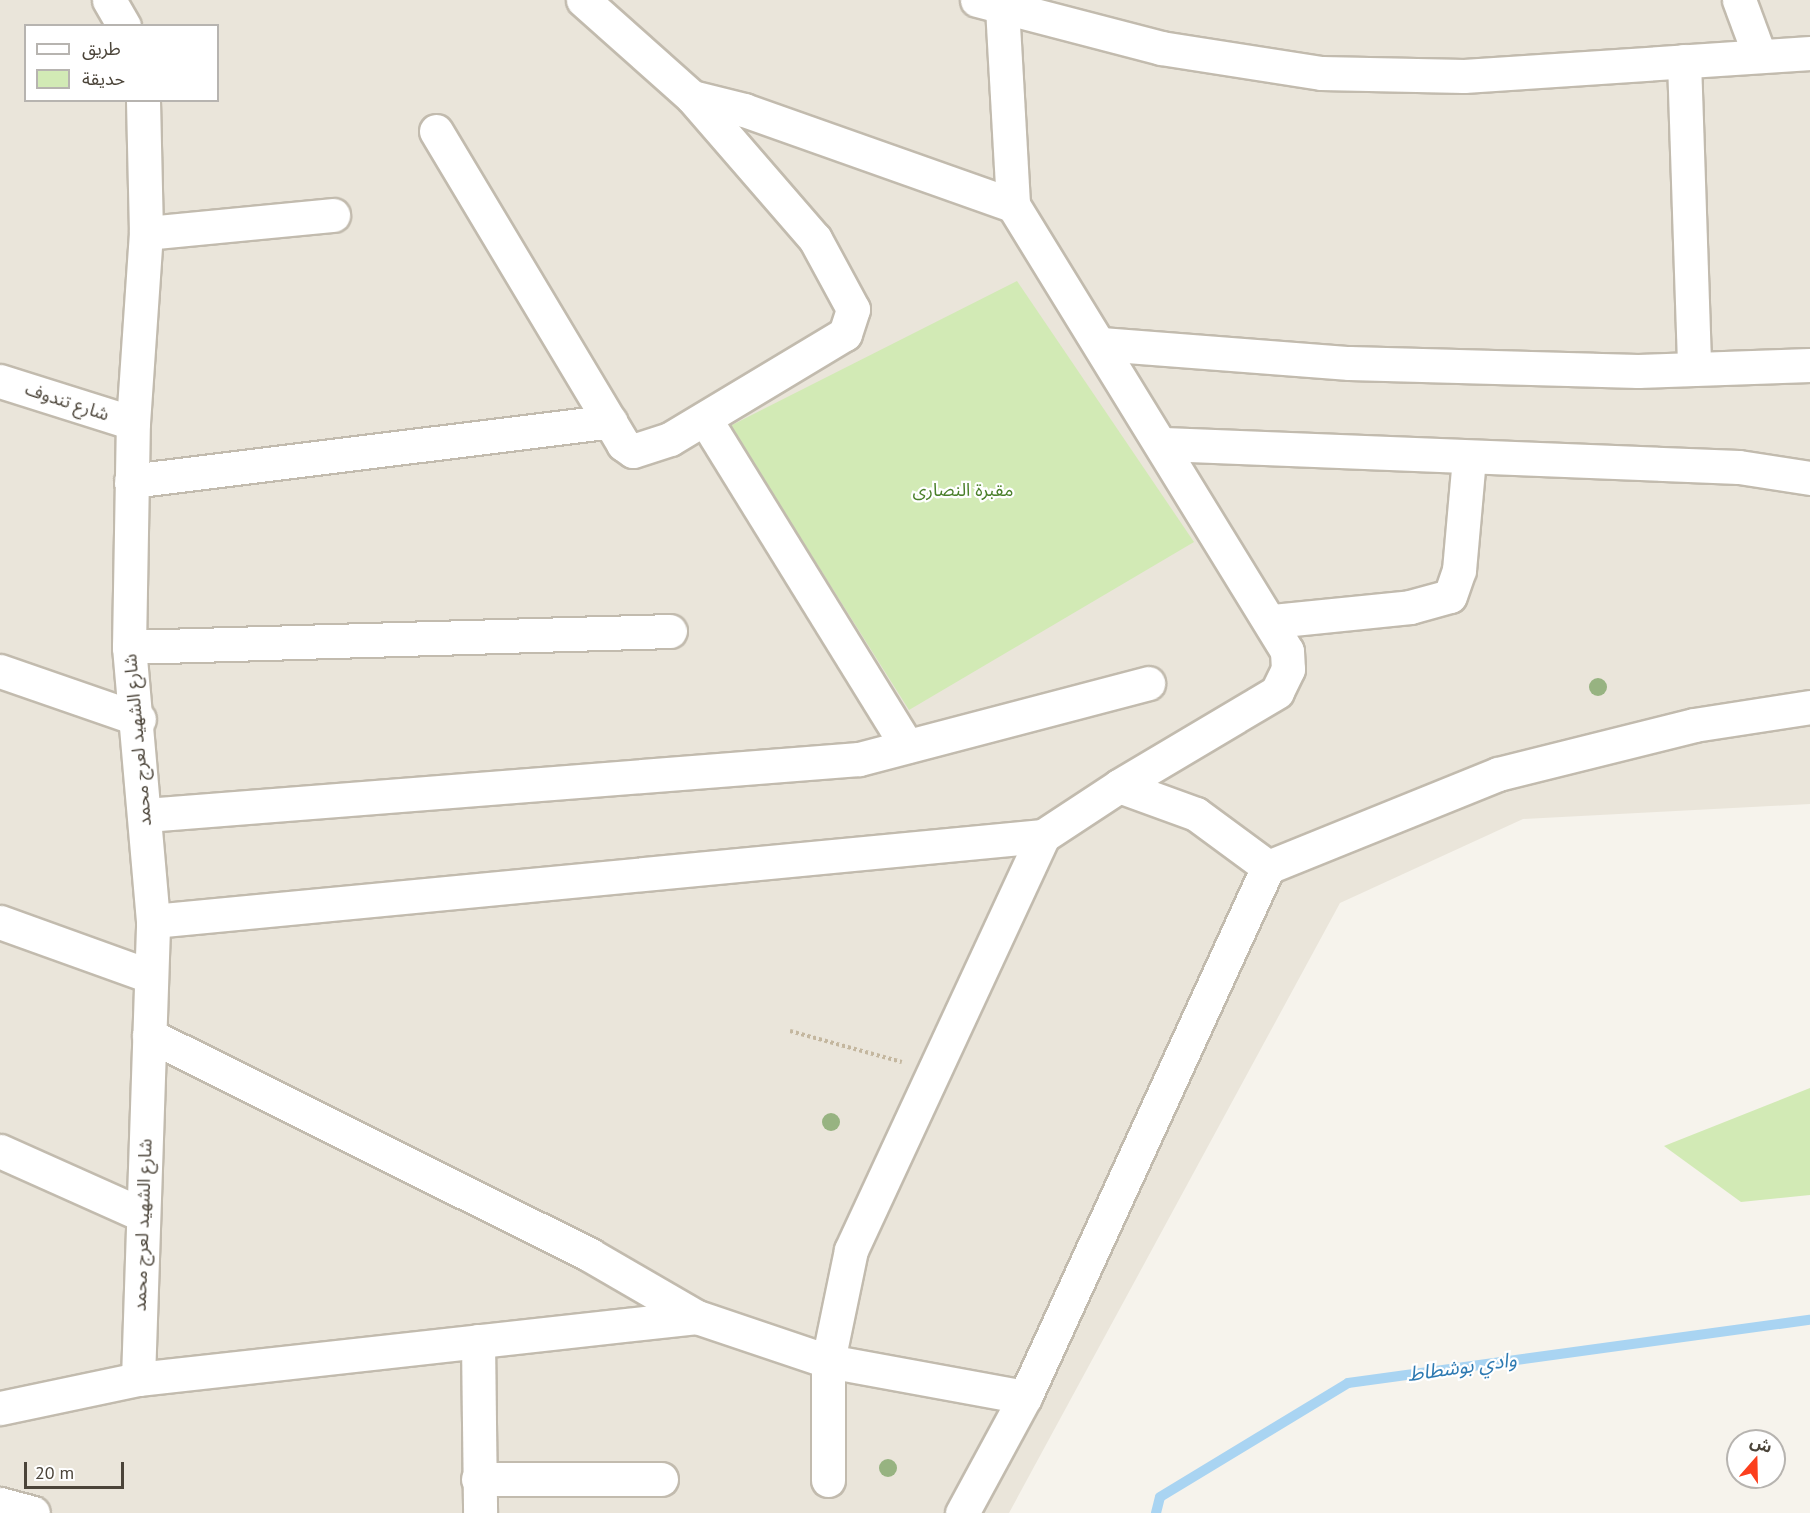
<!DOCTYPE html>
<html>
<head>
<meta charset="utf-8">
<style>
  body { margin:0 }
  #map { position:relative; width:1810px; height:1513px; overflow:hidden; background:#f6f3ec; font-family:"PT Sans","Noto Sans Arabic",sans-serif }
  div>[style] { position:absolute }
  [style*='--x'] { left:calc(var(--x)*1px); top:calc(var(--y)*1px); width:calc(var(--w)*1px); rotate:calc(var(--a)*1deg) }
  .residential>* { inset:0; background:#eae5da }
  .green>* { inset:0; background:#d2eab5 }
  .stream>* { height:10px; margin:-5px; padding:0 5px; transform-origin:5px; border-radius:5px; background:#a9d4f2 }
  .path>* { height:4px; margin-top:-2px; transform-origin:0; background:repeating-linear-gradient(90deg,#c4b79f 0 3px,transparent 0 6px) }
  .roads { filter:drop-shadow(2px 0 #c2bbae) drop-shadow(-2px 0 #c2bbae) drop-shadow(0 2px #c2bbae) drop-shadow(0 -2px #c2bbae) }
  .minor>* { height:33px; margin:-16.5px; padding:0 16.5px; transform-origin:16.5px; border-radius:16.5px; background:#fff }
  .trees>* { width:18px; height:18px; margin:-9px; border-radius:50%; background:#97b381 }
  span { translate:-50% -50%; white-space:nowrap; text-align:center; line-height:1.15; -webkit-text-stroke:4.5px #fff; paint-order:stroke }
  .street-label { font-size:18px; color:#4b4439 }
  .park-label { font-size:18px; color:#4a7f2a }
  .water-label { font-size:20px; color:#2e7ab2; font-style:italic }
  .legend { position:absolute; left:24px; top:24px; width:195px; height:78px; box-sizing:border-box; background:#fff; border:2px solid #b7b4b0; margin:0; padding:8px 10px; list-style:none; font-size:18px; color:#4b4439 }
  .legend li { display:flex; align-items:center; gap:12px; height:30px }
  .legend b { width:30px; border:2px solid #b7b4b0 }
  .north { position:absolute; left:1726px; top:1429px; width:60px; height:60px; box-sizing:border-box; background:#fff; border:2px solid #b7b4b0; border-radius:50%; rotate:20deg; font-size:16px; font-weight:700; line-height:24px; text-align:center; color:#4b4439 }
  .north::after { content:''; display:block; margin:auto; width:21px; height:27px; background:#fc3f1d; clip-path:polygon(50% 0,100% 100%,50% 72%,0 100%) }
  .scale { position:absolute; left:24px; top:1462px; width:100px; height:27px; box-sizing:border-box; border:3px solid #4b4439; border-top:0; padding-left:8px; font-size:18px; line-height:21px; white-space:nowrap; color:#4b4439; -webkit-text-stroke:4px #fff; paint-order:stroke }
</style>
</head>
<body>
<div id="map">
  <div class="residential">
    <div style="clip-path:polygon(evenodd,0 0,1810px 0,1810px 804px,1523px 819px,1340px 903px,1009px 1513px,0 1513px,0 0,26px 26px,218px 26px,218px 100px,26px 100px,26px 26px)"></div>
  </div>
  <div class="green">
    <div style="clip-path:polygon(1017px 281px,1194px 542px,909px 710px,730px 426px)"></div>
    <div style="clip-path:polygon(1810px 1088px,1810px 1195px,1741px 1202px,1664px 1146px)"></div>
  </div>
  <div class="stream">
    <div style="--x:1156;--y:1513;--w:16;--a:-76"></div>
    <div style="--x:1160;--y:1497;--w:220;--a:-31.2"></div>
    <div style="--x:1348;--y:1383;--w:466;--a:-7.8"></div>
  </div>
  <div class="path">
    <div style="--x:790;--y:1031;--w:116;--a:15.5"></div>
  </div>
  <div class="roads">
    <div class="minor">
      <div style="--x:109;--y:0;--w:30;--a:60"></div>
      <div style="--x:977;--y:0;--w:190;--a:14.6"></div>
      <div style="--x:1161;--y:48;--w:162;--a:8.9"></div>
      <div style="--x:1321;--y:73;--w:143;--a:1.2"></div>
      <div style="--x:1464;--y:76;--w:347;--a:-3.8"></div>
      <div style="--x:1739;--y:0;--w:58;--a:69.7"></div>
      <div style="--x:1002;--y:7;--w:198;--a:86.8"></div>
      <div style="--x:1013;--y:205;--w:523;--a:58.44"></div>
      <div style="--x:1287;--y:651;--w:18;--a:87"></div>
      <div style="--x:1288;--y:669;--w:25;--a:116"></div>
      <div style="--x:1277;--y:692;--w:184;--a:149.3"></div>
      <div style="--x:1684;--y:61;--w:308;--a:88.1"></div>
      <div style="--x:692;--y:97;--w:54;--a:14"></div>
      <div style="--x:744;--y:110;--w:285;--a:19.5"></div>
      <div style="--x:436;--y:131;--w:365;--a:59.1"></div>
      <div style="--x:623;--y:444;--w:12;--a:35"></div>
      <div style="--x:633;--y:451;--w:39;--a:-18"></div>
      <div style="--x:670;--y:439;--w:204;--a:-31"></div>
      <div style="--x:845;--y:334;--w:26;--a:-72"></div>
      <div style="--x:853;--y:309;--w:80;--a:-118.5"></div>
      <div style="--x:815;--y:239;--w:188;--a:-130.9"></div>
      <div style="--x:692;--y:97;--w:146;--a:-138.3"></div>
      <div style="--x:146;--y:233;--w:188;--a:-5.5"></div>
      <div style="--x:1101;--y:344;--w:249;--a:4.4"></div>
      <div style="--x:1349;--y:363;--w:289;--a:1.6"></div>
      <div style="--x:1638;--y:371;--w:172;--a:-2"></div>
      <div style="--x:0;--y:381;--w:139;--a:17.5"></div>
      <div style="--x:705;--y:419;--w:384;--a:58.3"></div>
      <div style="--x:1164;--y:444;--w:575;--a:2.29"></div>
      <div style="--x:1739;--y:467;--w:72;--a:8.8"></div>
      <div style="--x:131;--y:481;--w:483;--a:-7.1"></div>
      <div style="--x:1273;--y:621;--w:138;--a:-5.8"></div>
      <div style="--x:1410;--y:607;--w:41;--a:-15.4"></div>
      <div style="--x:1450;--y:596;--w:28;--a:-71"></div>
      <div style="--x:1459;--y:570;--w:112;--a:-84.9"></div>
      <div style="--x:129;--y:647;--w:541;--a:-1.69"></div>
      <div style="--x:0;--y:671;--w:147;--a:19.1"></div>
      <div style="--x:146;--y:815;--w:715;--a:-4.49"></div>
      <div style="--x:859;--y:759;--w:299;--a:-14.7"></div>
      <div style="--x:153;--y:921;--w:894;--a:-5.46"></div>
      <div style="--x:1043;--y:836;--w:91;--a:-33.3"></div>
      <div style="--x:1119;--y:786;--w:82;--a:20"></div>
      <div style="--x:1196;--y:814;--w:89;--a:36.4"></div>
      <div style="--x:0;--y:922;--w:159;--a:19.8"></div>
      <div style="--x:149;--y:1035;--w:493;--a:26.5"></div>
      <div style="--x:590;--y:1255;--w:124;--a:30.1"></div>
      <div style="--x:0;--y:1151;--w:154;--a:24.1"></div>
      <div style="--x:478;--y:1341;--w:172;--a:89.3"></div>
      <div style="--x:138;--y:1379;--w:458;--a:-88.1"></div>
      <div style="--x:153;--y:921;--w:275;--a:-95"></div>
      <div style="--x:129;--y:647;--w:224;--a:-89"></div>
      <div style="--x:133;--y:423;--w:190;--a:-86.1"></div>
      <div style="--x:146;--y:233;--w:133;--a:-91.3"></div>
      <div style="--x:0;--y:1408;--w:141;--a:-11.9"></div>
      <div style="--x:138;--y:1379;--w:562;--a:-6.33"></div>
      <div style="--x:697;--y:1317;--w:138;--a:18.6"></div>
      <div style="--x:828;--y:1361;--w:200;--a:10.4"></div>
      <div style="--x:478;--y:1479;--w:183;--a:0"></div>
      <div style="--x:828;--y:1480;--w:119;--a:-90"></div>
      <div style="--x:828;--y:1361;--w:113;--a:-78.3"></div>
      <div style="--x:851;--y:1250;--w:456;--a:-65.1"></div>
      <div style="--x:0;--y:1504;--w:34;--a:15"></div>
      <div style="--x:962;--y:1513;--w:132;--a:-61.5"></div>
      <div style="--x:1025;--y:1397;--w:583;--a:-65.37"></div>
      <div style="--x:1268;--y:867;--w:248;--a:-22"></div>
      <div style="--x:1498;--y:774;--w:202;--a:-14"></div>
      <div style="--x:1694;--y:725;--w:117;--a:-8.8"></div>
    </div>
  </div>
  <div class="trees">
    <div style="left:1598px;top:687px"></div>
    <div style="left:831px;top:1122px"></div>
    <div style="left:888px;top:1468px"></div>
  </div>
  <div class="street-label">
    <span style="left:67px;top:402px;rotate:18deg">شارع تندوف</span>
    <span style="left:138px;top:740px;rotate:-95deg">شارع الشهيد لعرج محمد</span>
    <span style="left:143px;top:1225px;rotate:-88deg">شارع الشهيد لعرج محمد</span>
  </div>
  <div class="park-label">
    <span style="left:963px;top:490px">مقبرة النصارى</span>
  </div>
  <div class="water-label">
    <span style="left:1462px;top:1367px;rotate:-8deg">وادي بوشطاط</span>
  </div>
  <ul class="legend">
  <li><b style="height:8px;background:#fff"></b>طريق</li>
  <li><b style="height:16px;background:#d2eab5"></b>حديقة</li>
  </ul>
  <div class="north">ش</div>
  <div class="scale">20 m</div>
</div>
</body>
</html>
